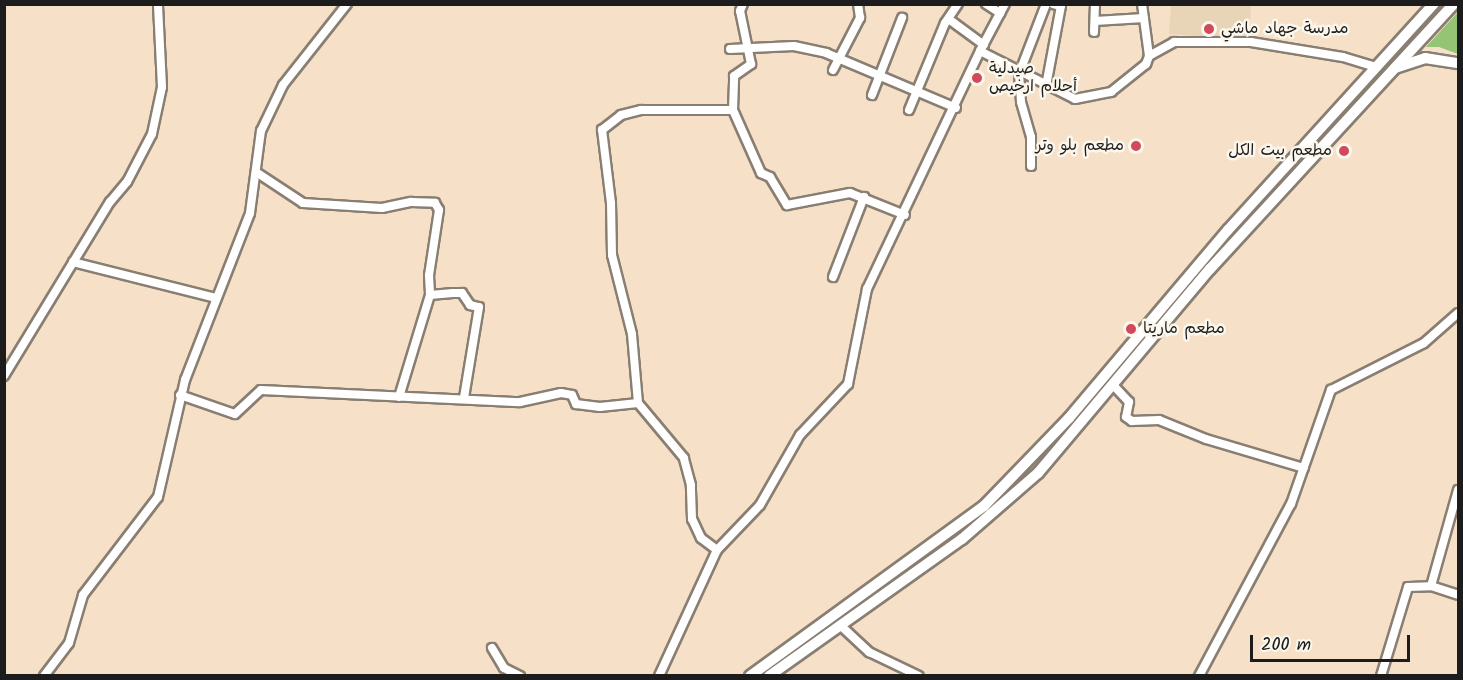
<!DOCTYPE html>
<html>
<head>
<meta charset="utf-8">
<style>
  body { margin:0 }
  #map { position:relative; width:1463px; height:680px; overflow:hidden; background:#f6e1c8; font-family:Kalam,"Playpen Sans Arabic",sans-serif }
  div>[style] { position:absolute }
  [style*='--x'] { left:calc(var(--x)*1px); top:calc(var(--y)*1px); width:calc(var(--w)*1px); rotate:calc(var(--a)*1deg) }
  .built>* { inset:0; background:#e8d4b7 }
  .green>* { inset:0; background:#95c574 }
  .roads { filter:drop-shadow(2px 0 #897e72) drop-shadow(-2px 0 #897e72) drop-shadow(0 2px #897e72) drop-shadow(0 -2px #897e72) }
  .minor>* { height:8px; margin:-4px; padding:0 4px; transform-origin:4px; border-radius:4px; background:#fff }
  .major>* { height:10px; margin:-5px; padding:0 5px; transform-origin:5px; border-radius:5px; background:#fff }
  .dots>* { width:16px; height:16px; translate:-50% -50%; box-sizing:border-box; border:3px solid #fbf7ec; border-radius:50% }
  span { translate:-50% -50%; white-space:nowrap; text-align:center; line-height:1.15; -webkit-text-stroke:5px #fbf7ec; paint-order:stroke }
  .poi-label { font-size:16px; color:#1c1c1c }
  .left { translate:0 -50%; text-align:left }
  .right { translate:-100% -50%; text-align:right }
  .frame { position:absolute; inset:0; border:6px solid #1c1c1c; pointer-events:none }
  .scale { position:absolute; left:1250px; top:635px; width:160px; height:27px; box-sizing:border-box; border:3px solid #1c1c1c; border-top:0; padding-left:8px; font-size:18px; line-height:21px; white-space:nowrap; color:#1c1c1c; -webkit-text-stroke:4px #fbf7ec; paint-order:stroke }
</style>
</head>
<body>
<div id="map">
  <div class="built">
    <div style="clip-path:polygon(1171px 5px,1251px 5px,1249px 40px,1169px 34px)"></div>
  </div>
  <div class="green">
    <div style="clip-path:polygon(1458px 12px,1458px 54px,1439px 47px,1426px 47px)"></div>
  </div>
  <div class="roads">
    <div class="minor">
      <div style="--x:986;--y:4;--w:17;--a:33"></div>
      <div style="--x:1142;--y:4;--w:52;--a:82.3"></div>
      <div style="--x:950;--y:20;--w:42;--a:36.3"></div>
      <div style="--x:1095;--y:21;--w:49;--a:-3.5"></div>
      <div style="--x:1094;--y:32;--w:28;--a:-88"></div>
      <div style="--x:730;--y:49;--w:64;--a:-2.7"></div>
      <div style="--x:794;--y:46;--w:33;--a:12"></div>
      <div style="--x:826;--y:53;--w:141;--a:22.9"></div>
      <div style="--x:980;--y:51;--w:53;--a:-62"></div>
      <div style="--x:833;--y:70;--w:59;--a:-62.6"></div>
      <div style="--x:860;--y:18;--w:14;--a:-98"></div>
      <div style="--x:1046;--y:86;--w:81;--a:-79.4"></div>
      <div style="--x:1061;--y:6;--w:8;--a:-166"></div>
      <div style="--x:872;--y:95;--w:83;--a:-68.7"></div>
      <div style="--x:733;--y:110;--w:69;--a:66"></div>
      <div style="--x:761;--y:173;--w:10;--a:24"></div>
      <div style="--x:770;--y:177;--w:33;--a:59"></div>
      <div style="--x:787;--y:205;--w:64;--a:-10.8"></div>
      <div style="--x:850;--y:193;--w:59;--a:21.8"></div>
      <div style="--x:909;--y:110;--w:94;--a:-67.5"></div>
      <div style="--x:945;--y:23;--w:23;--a:-56"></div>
      <div style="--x:1031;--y:166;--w:29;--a:-90"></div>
      <div style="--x:1031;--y:137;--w:36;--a:-106"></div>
      <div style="--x:1021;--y:102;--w:28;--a:-94"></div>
      <div style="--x:1019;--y:74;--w:75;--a:-68.9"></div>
      <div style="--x:256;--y:172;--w:56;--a:33.4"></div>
      <div style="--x:303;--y:203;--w:79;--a:3.6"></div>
      <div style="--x:382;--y:208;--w:30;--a:-12"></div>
      <div style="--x:411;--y:202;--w:24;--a:2"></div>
      <div style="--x:435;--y:203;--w:8;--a:60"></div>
      <div style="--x:439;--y:210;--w:66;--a:98.7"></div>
      <div style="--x:429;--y:275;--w:20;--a:87"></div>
      <div style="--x:73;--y:262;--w:147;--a:14.1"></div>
      <div style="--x:833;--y:277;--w:86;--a:-68.8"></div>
      <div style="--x:4;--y:376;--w:204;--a:-58.7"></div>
      <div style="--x:110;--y:202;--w:26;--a:-50"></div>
      <div style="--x:127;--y:182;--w:54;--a:-62.5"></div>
      <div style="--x:152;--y:134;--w:48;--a:-78"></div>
      <div style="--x:162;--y:87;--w:83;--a:-92.8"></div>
      <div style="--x:1114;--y:386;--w:22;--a:47"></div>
      <div style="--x:1129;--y:402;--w:15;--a:101"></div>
      <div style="--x:1126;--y:417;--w:7;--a:34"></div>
      <div style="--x:1132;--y:421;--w:27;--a:-2"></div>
      <div style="--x:1159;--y:420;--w:51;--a:22"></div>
      <div style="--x:1206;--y:439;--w:102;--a:16.5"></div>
      <div style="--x:180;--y:395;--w:58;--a:19.1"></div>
      <div style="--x:235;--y:414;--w:35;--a:-43"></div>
      <div style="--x:261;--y:390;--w:259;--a:2.7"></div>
      <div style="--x:520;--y:402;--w:42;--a:-12.4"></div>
      <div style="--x:561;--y:393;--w:11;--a:10"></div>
      <div style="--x:572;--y:395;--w:10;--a:66"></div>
      <div style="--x:576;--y:404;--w:24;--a:7"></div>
      <div style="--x:600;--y:407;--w:38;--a:-6"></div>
      <div style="--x:399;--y:397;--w:107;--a:-73.1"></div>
      <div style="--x:430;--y:295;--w:23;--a:-5"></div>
      <div style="--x:453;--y:293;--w:9;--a:0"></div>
      <div style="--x:462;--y:293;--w:14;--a:56"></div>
      <div style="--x:470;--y:305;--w:9;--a:13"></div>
      <div style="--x:479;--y:307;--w:92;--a:99.4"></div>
      <div style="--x:717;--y:550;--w:20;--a:-143"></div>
      <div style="--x:701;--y:538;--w:21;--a:-115"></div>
      <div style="--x:692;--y:519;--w:34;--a:-92"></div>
      <div style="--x:691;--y:485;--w:28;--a:-105"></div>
      <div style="--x:684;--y:458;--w:72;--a:-129.9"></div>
      <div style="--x:638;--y:403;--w:69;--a:-95"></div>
      <div style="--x:632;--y:334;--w:81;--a:-104.2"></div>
      <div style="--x:612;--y:255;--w:52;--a:-91.1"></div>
      <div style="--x:611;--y:203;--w:74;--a:-97"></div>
      <div style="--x:602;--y:130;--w:24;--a:-38"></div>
      <div style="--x:621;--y:115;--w:21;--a:-14"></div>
      <div style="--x:641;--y:110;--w:92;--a:0"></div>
      <div style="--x:733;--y:110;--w:34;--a:-88"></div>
      <div style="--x:734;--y:76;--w:21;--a:-35"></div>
      <div style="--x:751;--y:64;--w:54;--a:-101.7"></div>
      <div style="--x:740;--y:11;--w:8;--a:-67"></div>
      <div style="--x:1431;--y:586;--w:28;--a:18"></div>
      <div style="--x:840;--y:625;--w:40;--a:43"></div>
      <div style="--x:869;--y:652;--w:55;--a:25.6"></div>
      <div style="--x:492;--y:648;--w:23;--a:59"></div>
      <div style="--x:504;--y:668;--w:18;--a:27"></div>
      <div style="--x:44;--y:676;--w:41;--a:-52.9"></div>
      <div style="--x:69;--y:643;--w:50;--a:-73.7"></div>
      <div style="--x:83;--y:595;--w:123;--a:-52.6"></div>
      <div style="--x:158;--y:497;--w:120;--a:-77"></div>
      <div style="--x:185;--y:380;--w:179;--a:-68.7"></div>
      <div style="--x:250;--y:213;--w:83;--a:-82.4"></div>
      <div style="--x:261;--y:131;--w:51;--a:-64.4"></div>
      <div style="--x:283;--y:85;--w:103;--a:-51.7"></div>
      <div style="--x:659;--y:676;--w:139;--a:-65.3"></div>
      <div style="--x:717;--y:550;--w:62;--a:-46.3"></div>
      <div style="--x:760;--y:505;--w:81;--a:-60.3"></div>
      <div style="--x:800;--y:435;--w:70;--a:-46.7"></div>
      <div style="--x:848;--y:384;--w:97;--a:-78.7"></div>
      <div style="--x:867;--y:289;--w:263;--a:-64.6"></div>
      <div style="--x:980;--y:51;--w:106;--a:26.8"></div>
      <div style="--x:1075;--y:99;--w:37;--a:-11"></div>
      <div style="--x:1111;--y:92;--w:45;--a:-38.7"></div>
      <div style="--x:1146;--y:64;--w:9;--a:-69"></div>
      <div style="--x:1149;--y:56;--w:29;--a:-29"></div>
      <div style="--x:1174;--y:42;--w:77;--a:0"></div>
      <div style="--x:1251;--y:42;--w:93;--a:9.3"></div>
      <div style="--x:1343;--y:57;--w:34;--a:17"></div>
      <div style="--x:1199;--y:676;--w:195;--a:-61.9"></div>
      <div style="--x:1291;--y:504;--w:121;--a:-70.7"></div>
      <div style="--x:1331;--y:390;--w:104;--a:-26.8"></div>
      <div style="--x:1424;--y:343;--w:45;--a:-41.4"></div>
      <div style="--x:1381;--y:676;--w:93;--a:-73.1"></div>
      <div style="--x:1408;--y:587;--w:23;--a:-2"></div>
      <div style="--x:1431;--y:586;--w:100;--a:-74.3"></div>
    </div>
    <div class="major">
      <div style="--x:1395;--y:68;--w:32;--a:-18"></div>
      <div style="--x:1425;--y:58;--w:33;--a:9"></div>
      <div style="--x:750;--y:676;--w:289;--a:-36"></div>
      <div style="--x:984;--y:506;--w:122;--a:-46"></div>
      <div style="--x:1069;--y:418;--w:246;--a:-49.8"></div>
      <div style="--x:1228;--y:230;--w:306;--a:-47.7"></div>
      <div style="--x:769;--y:676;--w:237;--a:-35.4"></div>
      <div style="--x:962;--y:539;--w:101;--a:-41"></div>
      <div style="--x:1038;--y:473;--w:267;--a:-49.9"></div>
      <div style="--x:1210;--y:269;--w:360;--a:-47.4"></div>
    </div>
  </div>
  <div class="dots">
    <div style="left:1209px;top:29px;background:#d1495b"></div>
    <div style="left:977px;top:78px;background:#d1495b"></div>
    <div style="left:1136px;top:146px;background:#d1495b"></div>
    <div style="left:1344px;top:151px;background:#d1495b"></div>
    <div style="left:1131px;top:329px;background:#d1495b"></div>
  </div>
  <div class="poi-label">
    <span class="left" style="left:1221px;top:29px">مدرسة جهاد ماشي</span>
    <span class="left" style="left:989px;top:78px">صيدلية<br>أحلام ارخيص</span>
    <span class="right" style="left:1124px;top:146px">مطعم بلو وتر</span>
    <span class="right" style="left:1332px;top:151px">مطعم بيت الكل</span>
    <span class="left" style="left:1143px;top:329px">مطعم ماريتا</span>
  </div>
  <div class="frame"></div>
  <div class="scale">200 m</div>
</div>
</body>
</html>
